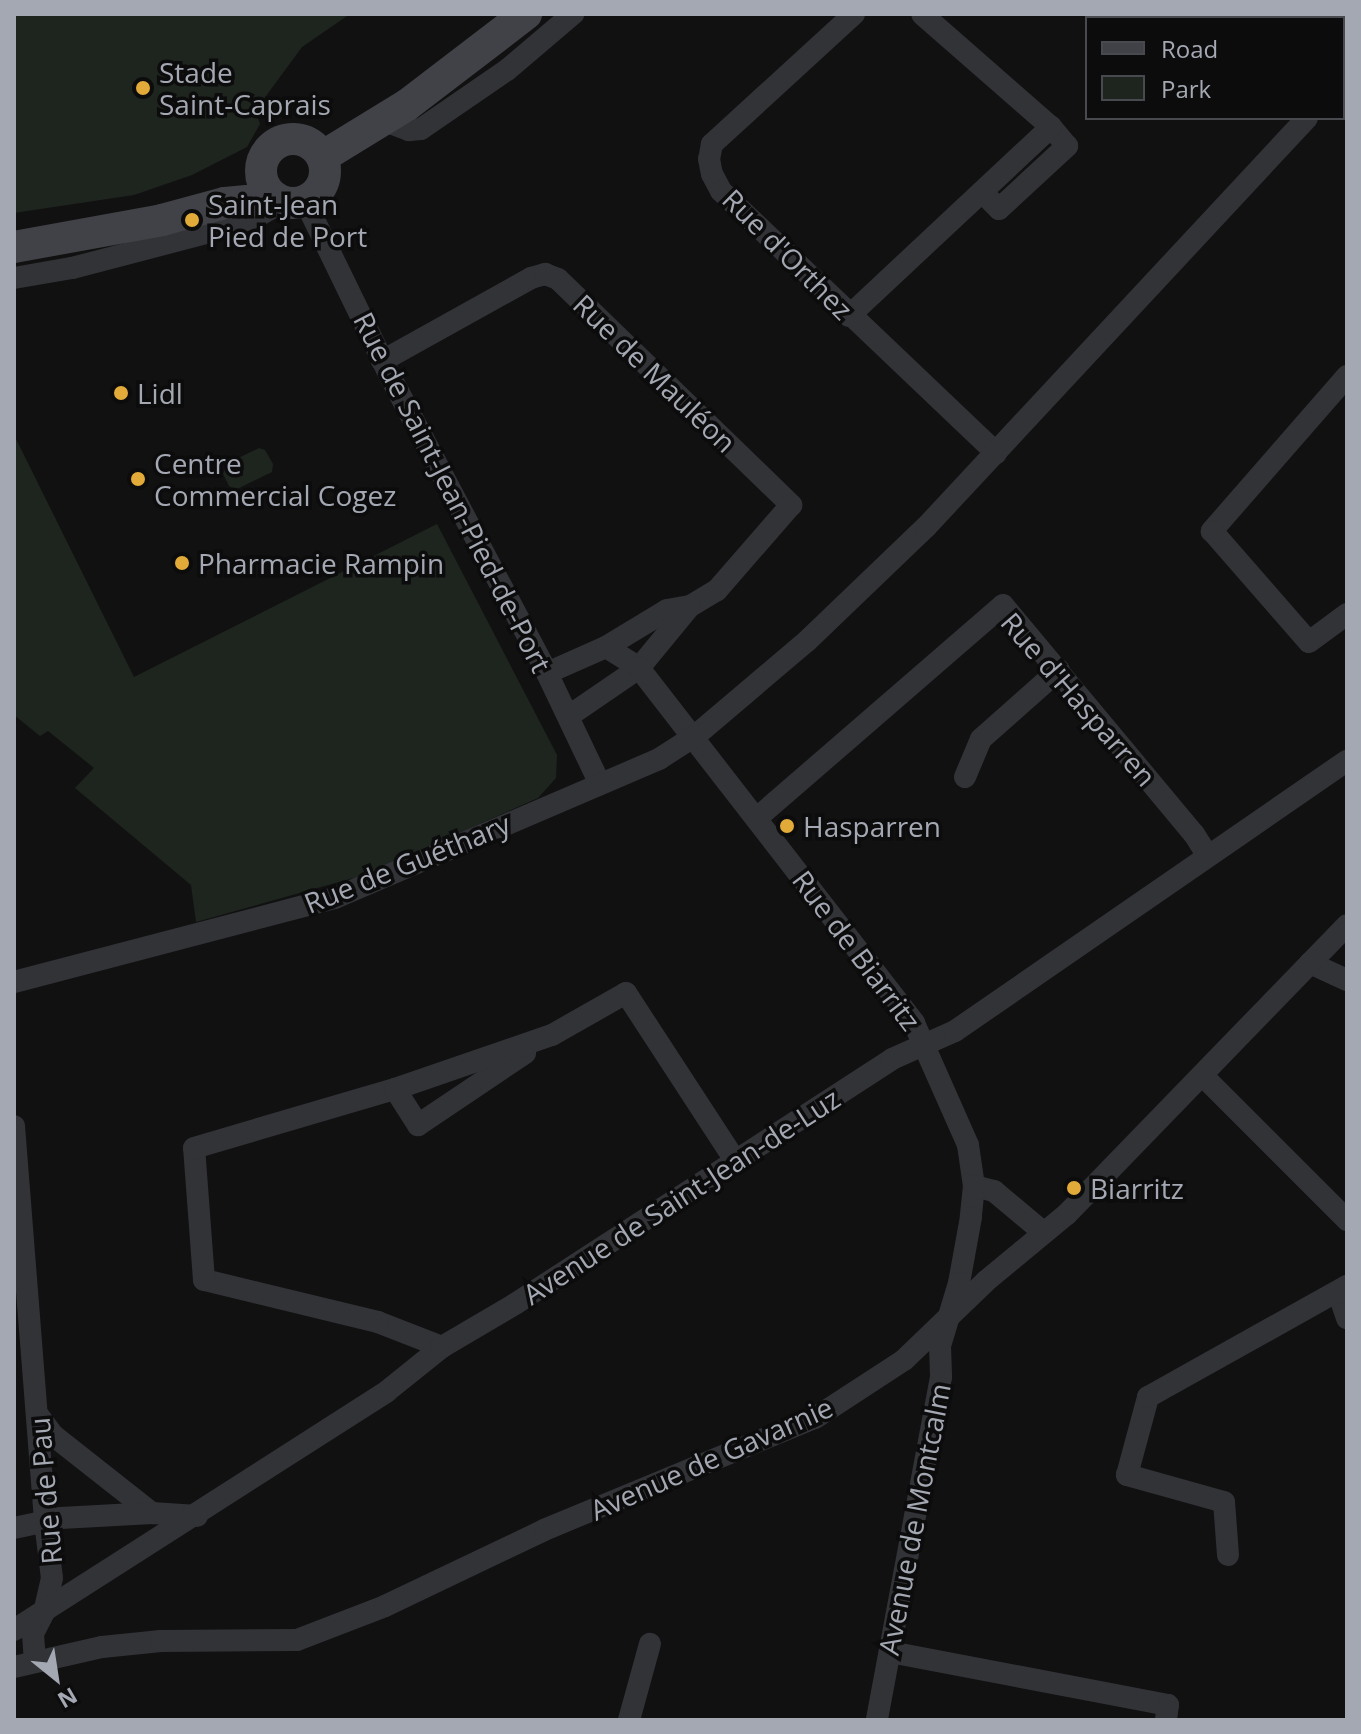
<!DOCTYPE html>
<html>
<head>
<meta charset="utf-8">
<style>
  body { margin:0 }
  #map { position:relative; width:1361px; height:1734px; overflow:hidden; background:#111112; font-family:"Open Sans",sans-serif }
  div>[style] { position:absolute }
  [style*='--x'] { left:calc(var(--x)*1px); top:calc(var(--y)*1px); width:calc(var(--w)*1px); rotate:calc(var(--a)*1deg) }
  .green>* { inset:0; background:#1e251f }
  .street>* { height:22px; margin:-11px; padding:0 11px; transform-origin:11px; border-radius:11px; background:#323337 }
  .secondary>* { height:32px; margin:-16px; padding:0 16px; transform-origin:16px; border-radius:16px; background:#414247 }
  .secondary>.ring { margin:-16px; padding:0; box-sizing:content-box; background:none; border:32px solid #414247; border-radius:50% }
  .dots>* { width:22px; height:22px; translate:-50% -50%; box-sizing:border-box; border:4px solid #0c0c0d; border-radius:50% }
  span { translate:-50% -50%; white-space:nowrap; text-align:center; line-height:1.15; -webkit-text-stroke:7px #0c0c0d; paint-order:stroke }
  .poi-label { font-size:28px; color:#a4a8b2 }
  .left { translate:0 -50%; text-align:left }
  .street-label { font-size:28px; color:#a4a8b2 }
  .frame { position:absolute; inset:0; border:16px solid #a4a8b2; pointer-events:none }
  .legend { position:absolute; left:1085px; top:16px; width:260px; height:104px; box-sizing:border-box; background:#0c0c0d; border:2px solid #494a4f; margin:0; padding:10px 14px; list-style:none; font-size:24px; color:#a4a8b2 }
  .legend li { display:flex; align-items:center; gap:16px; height:40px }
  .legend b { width:40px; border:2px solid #494a4f }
  .north { position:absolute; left:16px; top:1638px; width:80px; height:80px; -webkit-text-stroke:6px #0c0c0d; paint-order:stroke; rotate:150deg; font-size:22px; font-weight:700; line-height:32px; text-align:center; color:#a4a8b2 }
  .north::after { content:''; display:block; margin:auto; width:28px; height:36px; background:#a4a8b2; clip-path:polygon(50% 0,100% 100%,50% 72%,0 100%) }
</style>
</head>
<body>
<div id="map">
  <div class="green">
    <div style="clip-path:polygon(14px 14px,350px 14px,302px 47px,255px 111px,260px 124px,247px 147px,192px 175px,134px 195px,14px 213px)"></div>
    <div style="clip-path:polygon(14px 435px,134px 677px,437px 524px,557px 755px,556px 778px,538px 798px,364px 875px,196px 922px,191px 885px,75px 788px,94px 768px,48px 731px,40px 736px,14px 715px)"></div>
    <div style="clip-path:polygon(259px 448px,265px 450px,273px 464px,272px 472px,235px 490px,229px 486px,223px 474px,226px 464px)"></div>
  </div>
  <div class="street">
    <div style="--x:854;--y:14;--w:193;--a:137.5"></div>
    <div style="--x:712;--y:144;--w:15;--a:101"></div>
    <div style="--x:709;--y:159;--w:15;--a:79"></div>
    <div style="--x:712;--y:174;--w:19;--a:62"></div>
    <div style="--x:721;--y:191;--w:380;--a:43.6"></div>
    <div style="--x:1217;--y:14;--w:6;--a:45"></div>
    <div style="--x:385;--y:121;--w:26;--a:21"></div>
    <div style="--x:409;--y:130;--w:12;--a:-5"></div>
    <div style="--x:421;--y:129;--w:104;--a:-34.5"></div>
    <div style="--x:507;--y:70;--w:87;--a:-40.3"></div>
    <div style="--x:982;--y:192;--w:24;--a:45"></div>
    <div style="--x:999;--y:209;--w:93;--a:-42.8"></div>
    <div style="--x:1067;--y:146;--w:25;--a:-130"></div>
    <div style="--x:305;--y:201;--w:195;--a:64.1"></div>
    <div style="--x:390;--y:376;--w:336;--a:62.1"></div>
    <div style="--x:547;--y:673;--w:123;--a:64.5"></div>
    <div style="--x:14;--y:278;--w:59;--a:-9.8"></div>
    <div style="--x:72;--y:268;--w:143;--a:-14.6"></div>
    <div style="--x:210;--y:232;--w:48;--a:-18.1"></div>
    <div style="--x:256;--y:217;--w:31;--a:-29"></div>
    <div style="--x:849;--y:316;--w:277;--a:-43.1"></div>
    <div style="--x:1051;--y:127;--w:171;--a:-138.8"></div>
    <div style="--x:382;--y:361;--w:171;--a:-29.1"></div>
    <div style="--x:531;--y:278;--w:15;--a:-16"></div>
    <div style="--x:545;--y:274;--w:14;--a:21"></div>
    <div style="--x:558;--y:279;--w:325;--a:44.1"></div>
    <div style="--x:791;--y:505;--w:113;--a:131"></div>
    <div style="--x:717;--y:590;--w:31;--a:149"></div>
    <div style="--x:690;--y:606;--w:80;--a:129.4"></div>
    <div style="--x:639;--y:668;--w:85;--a:145.6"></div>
    <div style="--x:1347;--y:376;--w:206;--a:131.1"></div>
    <div style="--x:1212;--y:531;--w:147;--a:48.9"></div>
    <div style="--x:1309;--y:642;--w:47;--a:-36.4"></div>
    <div style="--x:606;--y:647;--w:71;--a:-31.2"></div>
    <div style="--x:667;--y:610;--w:23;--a:-10"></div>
    <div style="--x:547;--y:673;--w:64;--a:-23.8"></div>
    <div style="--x:606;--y:647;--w:39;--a:32"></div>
    <div style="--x:639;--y:668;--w:449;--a:52.2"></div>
    <div style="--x:914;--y:1023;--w:133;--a:66.1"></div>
    <div style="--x:968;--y:1145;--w:41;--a:81.7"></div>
    <div style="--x:974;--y:1186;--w:31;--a:96"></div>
    <div style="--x:971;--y:1217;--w:67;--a:100.3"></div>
    <div style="--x:959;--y:1283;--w:66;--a:106.8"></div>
    <div style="--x:940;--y:1346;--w:31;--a:88"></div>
    <div style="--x:941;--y:1377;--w:349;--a:100.6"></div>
    <div style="--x:965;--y:777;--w:41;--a:-67.2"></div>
    <div style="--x:981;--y:739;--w:104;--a:-41.5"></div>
    <div style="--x:757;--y:818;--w:325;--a:-40.9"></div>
    <div style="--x:1003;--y:605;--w:298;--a:50.2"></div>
    <div style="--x:1194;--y:834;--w:25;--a:58"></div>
    <div style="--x:1310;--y:963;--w:41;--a:24.7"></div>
    <div style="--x:14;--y:982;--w:332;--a:-14.7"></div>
    <div style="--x:335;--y:898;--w:353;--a:-23.2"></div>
    <div style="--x:659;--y:759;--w:43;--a:-32.6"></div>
    <div style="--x:695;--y:736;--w:147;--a:-40.3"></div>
    <div style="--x:807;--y:641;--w:165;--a:-43.8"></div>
    <div style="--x:926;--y:527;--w:559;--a:-47.03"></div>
    <div style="--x:1203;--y:1076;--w:204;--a:45"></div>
    <div style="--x:395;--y:1089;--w:43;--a:57.4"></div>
    <div style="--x:418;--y:1125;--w:129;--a:-33.9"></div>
    <div style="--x:14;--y:1126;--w:397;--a:85.5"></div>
    <div style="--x:45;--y:1522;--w:56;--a:82.9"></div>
    <div style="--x:52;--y:1578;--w:35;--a:103"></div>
    <div style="--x:44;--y:1612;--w:25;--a:117"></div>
    <div style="--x:33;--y:1634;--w:27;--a:86"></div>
    <div style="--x:974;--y:1186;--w:21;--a:14"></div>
    <div style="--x:994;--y:1191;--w:65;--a:40"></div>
    <div style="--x:1338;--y:1292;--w:28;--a:71"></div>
    <div style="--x:442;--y:1347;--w:69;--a:-158.7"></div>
    <div style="--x:378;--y:1322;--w:179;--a:-166.4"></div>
    <div style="--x:204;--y:1280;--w:132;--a:-94.3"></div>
    <div style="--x:194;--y:1148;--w:209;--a:-16.4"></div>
    <div style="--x:395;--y:1089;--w:166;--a:-19"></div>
    <div style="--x:552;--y:1035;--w:85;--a:-29.6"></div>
    <div style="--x:626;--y:993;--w:202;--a:56.9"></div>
    <div style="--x:38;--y:1415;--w:26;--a:53"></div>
    <div style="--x:54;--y:1436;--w:125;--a:38.2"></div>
    <div style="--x:152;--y:1513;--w:45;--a:3.8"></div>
    <div style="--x:14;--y:1528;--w:48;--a:-12"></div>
    <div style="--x:61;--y:1518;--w:91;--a:-3.1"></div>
    <div style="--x:1228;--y:1555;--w:53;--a:-94.3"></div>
    <div style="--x:1224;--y:1502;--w:101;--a:-164.4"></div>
    <div style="--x:1127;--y:1475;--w:81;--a:-74.9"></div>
    <div style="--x:1148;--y:1397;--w:228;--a:-29.2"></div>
    <div style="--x:14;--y:1630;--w:442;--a:-32.6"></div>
    <div style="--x:386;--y:1392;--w:72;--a:-38.8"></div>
    <div style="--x:442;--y:1347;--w:85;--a:-30.5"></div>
    <div style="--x:515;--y:1304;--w:450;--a:-33"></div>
    <div style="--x:892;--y:1059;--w:69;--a:-24"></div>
    <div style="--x:955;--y:1031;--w:476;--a:-34.6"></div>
    <div style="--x:890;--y:1652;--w:283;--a:10.8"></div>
    <div style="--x:1168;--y:1705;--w:15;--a:98"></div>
    <div style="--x:14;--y:1667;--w:90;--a:-12.8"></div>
    <div style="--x:102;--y:1647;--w:59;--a:-5.8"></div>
    <div style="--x:161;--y:1641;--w:136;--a:-0.4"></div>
    <div style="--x:297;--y:1640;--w:94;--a:-21.1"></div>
    <div style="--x:385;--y:1606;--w:176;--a:-25.5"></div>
    <div style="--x:544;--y:1530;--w:293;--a:-22.5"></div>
    <div style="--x:815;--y:1418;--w:106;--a:-33.1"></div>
    <div style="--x:904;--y:1360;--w:114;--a:-43.9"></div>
    <div style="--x:986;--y:1281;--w:105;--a:-39.6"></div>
    <div style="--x:1067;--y:1214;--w:402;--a:-45.9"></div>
    <div style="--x:629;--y:1720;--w:79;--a:-74.6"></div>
  </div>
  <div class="secondary">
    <div class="ring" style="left:261px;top:139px;width:32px;height:32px"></div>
    <div style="--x:322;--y:157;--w:100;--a:-31.5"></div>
    <div style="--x:407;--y:105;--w:150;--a:-37.4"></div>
    <div style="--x:14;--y:247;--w:150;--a:-10.3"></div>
    <div style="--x:162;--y:220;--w:65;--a:-15.1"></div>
    <div style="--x:225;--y:203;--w:51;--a:-5.6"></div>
  </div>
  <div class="dots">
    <div style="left:143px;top:88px;background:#e2aa39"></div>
    <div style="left:192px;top:220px;background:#e2aa39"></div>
    <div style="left:121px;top:393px;background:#e2aa39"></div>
    <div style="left:138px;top:479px;background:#e2aa39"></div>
    <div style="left:182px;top:563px;background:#e2aa39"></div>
    <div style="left:787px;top:826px;background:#e2aa39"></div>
    <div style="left:1074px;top:1188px;background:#e2aa39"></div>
  </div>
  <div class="poi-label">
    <span class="left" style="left:159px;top:88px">Stade<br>Saint-Caprais</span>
    <span class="left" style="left:208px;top:220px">Saint-Jean<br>Pied de Port</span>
    <span class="left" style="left:137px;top:393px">Lidl</span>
    <span class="left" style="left:154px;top:479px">Centre<br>Commercial Cogez</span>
    <span class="left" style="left:198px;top:563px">Pharmacie Rampin</span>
    <span class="left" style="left:803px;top:826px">Hasparren</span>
    <span class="left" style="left:1090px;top:1188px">Biarritz</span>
  </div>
  <div class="street-label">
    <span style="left:788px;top:254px;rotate:45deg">Rue d'Orthez</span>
    <span style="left:655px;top:373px;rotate:44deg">Rue de Mauléon</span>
    <span style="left:453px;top:492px;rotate:63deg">Rue de Saint-Jean-Pied-de-Port</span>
    <span style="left:1079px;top:699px;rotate:49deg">Rue d'Hasparren</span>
    <span style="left:407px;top:863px;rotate:-22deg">Rue de Guéthary</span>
    <span style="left:857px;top:950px;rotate:53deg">Rue de Biarritz</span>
    <span style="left:681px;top:1196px;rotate:-33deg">Avenue de Saint-Jean-de-Luz</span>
    <span style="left:711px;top:1458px;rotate:-24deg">Avenue de Gavarnie</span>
    <span style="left:45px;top:1491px;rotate:-95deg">Rue de Pau</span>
    <span style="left:914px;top:1519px;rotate:-79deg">Avenue de Montcalm</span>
  </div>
  <div class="frame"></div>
  <ul class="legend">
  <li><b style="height:10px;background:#414247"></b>Road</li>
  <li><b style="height:22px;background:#1e251f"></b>Park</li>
  </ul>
  <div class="north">N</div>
</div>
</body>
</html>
